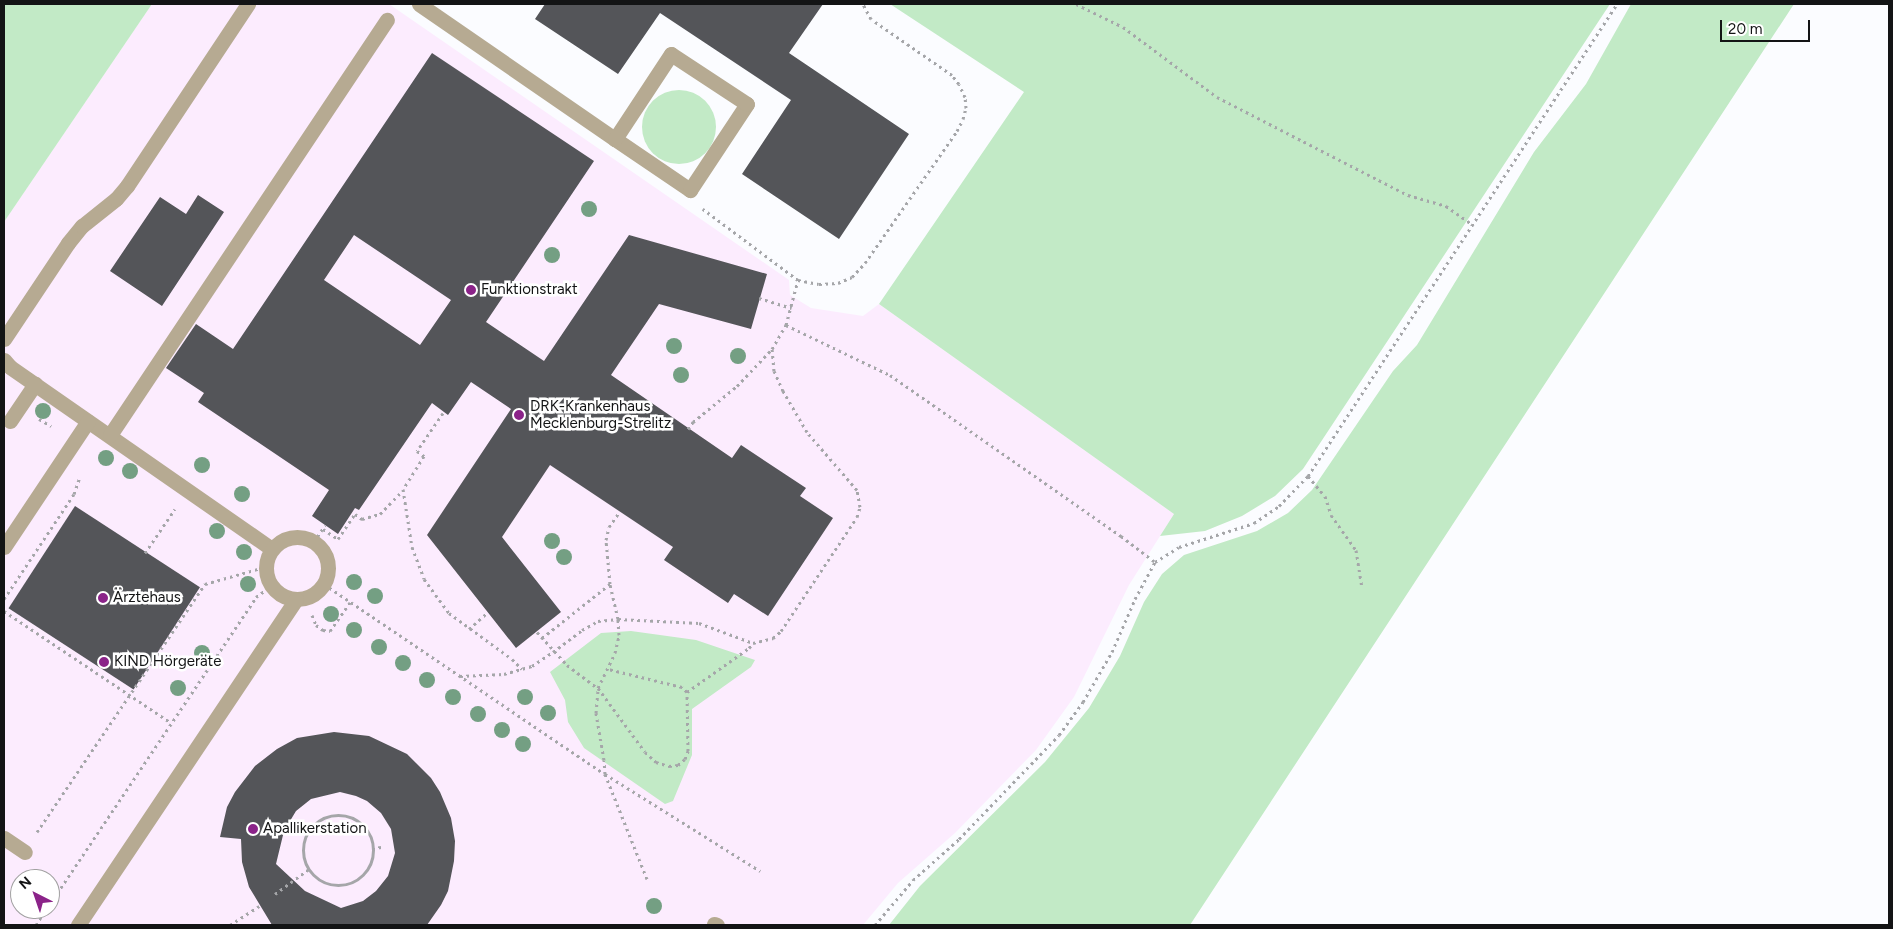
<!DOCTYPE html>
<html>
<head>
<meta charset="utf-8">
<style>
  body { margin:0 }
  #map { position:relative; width:1893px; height:929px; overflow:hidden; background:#fbfcff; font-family:Figtree,sans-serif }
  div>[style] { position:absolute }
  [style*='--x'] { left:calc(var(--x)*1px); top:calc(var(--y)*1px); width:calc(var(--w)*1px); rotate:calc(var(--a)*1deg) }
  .medical>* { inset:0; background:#fcecfe }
  .green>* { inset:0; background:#c2eac6 }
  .round { border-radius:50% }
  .building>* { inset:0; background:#545559; transform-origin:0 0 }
  .path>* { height:3px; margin-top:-1.5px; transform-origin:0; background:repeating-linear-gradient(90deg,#a5a6a9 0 2.5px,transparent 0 6.5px) }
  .path>.ring { margin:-1.5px; padding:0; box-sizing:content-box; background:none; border:3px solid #a5a6a9; border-radius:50% }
  .minor>* { height:15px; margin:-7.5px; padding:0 7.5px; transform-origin:7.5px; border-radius:7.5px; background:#b6aa92 }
  .minor>.ring { margin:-7.5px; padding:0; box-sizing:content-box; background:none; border:15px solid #b6aa92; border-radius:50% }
  .trees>* { width:16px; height:16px; margin:-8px; border-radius:50%; background:#749f83 }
  .dots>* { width:14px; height:14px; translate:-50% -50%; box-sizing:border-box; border:2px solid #fff; border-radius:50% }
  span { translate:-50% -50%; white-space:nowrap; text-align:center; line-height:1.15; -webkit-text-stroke:5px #fff; paint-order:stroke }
  .poi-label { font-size:15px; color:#131415 }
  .left { translate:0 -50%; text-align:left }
  .frame { position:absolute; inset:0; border:5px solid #131415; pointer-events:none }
  .north { position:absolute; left:10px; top:869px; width:50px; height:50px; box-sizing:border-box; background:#fff; border:1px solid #a1a1a1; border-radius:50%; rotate:319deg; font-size:14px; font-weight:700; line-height:20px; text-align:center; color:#131415 }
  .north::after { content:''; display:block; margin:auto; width:18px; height:22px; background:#8b2389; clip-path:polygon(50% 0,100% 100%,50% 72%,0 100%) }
  .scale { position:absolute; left:1720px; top:20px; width:90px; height:22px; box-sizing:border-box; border:2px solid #131415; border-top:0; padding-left:6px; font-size:15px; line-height:18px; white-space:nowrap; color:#131415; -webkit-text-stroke:4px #fff; paint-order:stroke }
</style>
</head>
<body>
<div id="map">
  <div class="medical">
    <div style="clip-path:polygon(evenodd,152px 4px,389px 4px,789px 280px,790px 295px,811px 308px,863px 316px,879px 304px,1174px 514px,1129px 585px,1074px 697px,1036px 750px,955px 833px,898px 883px,863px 925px,9px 925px,4px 922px,4px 222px,152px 4px,20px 879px,50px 879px,50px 909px,20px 909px,20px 879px)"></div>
  </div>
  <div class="green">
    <div style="clip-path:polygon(4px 4px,152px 4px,4px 222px)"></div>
    <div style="clip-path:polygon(890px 4px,1610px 4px,1303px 469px,1275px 496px,1242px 516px,1205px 531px,1160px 536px,1174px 514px,879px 304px,1024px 92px)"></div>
    <div style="clip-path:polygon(1631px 4px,1794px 4px,1190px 925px,889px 925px,920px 886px,1045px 762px,1089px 708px,1120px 656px,1144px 602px,1162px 574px,1184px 555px,1257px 531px,1288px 513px,1312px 490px,1393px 371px,1417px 345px,1534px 152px,1586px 84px)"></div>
    <div class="round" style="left:642px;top:90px;width:74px;height:74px"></div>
    <div style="clip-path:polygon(631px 631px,696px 640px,755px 660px,751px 667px,692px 709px,692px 755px,673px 801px,665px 804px,584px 748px,568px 722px,565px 700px,550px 672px,601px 633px)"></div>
  </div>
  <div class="building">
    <div style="clip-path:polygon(545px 4px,823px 4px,789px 53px,909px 134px,839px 239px,742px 174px,791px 100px,660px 13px,618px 74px,535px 19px)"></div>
    <div style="clip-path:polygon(evenodd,432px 53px,594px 161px,486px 322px,544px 361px,629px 235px,767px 274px,751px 329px,659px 304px,611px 375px,732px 458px,741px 445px,806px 488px,800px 496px,833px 518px,768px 616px,734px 594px,728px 603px,664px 560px,673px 547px,550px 465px,502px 537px,561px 612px,516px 648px,427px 535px,511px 409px,471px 382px,448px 415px,432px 403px,359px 510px,355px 508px,338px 534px,312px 516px,329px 490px,198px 402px,204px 393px,166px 368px,196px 324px,233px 349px,432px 53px,354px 235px,451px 300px,420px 345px,324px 280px,354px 235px)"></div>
    <div style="clip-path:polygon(198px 195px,224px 212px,162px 306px,110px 271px,160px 197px,186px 214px)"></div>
    <div style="left:75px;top:506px;width:149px;height:122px;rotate:33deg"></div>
    <div style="clip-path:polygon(evenodd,334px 732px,369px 736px,407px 754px,431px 778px,440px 792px,451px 818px,455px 841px,454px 861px,448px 891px,441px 905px,427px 925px,272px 925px,249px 887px,242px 862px,241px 839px,220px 837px,227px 807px,235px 792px,255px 766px,277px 749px,297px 738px,334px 732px,340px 792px,356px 796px,367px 801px,381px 813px,391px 829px,395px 853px,388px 876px,376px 891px,363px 901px,341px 908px,305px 891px,276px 864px,284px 831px,296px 811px,311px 799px,340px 792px)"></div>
  </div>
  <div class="path">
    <div style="--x:1076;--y:4;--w:52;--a:26.1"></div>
    <div style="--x:1123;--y:27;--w:117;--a:36.7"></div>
    <div style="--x:1217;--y:97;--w:215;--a:27.2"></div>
    <div style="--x:1408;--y:195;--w:40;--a:16"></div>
    <div style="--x:1446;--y:206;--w:33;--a:35"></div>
    <div style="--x:798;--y:280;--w:21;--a:11"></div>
    <div style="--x:819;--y:284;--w:19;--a:-3"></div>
    <div style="--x:838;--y:283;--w:15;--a:-23"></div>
    <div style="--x:852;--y:277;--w:19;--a:-47"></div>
    <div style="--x:865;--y:263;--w:161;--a:-55.1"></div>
    <div style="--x:957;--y:131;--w:13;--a:-63"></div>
    <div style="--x:963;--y:119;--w:11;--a:-75"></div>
    <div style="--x:966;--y:108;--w:11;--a:-95"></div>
    <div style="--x:965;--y:97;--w:14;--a:-115"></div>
    <div style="--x:959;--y:84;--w:11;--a:-128"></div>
    <div style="--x:952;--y:75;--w:98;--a:-145.3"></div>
    <div style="--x:871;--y:19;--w:17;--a:-118"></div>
    <div style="--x:759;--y:298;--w:34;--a:17"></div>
    <div style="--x:786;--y:325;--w:115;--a:25.7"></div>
    <div style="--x:890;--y:375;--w:282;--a:34.9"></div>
    <div style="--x:1121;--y:536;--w:43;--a:37.4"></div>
    <div style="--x:443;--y:413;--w:46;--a:124.4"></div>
    <div style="--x:417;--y:451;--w:9;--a:36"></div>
    <div style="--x:424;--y:456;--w:39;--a:122"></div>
    <div style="--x:403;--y:489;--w:59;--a:81.2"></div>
    <div style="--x:412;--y:547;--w:34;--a:69"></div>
    <div style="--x:424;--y:579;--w:42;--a:53.7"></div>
    <div style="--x:449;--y:613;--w:78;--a:36.1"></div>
    <div style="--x:512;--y:659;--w:14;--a:45"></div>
    <div style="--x:39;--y:419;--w:14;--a:30"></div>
    <div style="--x:688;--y:429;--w:9;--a:-54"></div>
    <div style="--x:693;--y:422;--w:57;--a:-39.3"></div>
    <div style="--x:737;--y:386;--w:51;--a:-46.6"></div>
    <div style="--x:772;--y:349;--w:28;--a:-60"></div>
    <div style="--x:786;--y:325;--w:47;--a:-75.1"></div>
    <div style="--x:798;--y:280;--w:119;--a:-143.2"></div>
    <div style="--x:1308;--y:476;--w:26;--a:50"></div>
    <div style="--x:1325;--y:496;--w:20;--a:72"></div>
    <div style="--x:1331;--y:515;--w:43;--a:54.5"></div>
    <div style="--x:1356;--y:550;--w:38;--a:81"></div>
    <div style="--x:323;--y:529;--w:18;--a:34"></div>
    <div style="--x:338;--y:539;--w:30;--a:-56"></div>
    <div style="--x:355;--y:514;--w:9;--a:36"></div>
    <div style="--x:362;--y:519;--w:19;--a:-16"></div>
    <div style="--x:380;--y:514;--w:33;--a:-46"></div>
    <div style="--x:314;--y:542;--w:20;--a:-57"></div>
    <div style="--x:145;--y:553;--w:53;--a:-55.7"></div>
    <div style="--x:324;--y:584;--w:339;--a:34.1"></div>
    <div style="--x:605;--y:774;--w:183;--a:32"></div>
    <div style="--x:4;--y:599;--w:126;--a:-56.3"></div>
    <div style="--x:74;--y:494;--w:18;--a:-71"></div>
    <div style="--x:4;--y:611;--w:201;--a:33.8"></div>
    <div style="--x:312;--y:615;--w:11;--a:68"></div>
    <div style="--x:316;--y:625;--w:9;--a:36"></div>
    <div style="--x:323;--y:630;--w:7;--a:8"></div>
    <div style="--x:330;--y:631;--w:35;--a:-55"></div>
    <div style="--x:469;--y:629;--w:25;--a:-42"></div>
    <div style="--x:537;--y:632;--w:45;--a:47.7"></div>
    <div style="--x:567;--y:665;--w:39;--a:37"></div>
    <div style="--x:598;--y:688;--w:79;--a:53.7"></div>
    <div style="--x:645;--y:752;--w:15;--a:42"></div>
    <div style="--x:656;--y:762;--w:14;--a:17"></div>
    <div style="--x:669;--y:766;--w:9;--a:-6"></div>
    <div style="--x:678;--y:765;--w:9;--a:-41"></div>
    <div style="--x:685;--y:759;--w:9;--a:-69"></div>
    <div style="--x:688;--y:751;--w:59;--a:-91"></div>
    <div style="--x:687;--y:692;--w:7;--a:-135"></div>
    <div style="--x:682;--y:687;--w:76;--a:-166.3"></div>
    <div style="--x:542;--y:638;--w:87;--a:-38.5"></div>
    <div style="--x:460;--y:676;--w:44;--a:-2.6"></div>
    <div style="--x:504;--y:674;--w:29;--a:-16"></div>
    <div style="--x:532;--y:666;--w:25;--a:-34"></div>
    <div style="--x:553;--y:652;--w:36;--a:-37"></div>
    <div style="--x:582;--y:630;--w:18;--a:-29"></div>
    <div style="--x:598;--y:621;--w:20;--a:-6"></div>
    <div style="--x:618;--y:619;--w:36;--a:-103"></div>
    <div style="--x:610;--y:584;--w:44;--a:-95.2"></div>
    <div style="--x:606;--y:540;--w:13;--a:-77"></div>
    <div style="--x:609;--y:527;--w:19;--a:-55"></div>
    <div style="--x:687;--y:692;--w:76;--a:-35.4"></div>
    <div style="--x:749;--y:648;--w:6;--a:-51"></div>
    <div class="ring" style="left:303px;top:815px;width:67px;height:67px"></div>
    <div style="--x:37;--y:832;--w:300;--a:-55.9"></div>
    <div style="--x:205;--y:584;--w:58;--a:-15.9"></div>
    <div style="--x:372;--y:848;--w:10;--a:-6"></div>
    <div style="--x:647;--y:879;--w:113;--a:-111.8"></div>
    <div style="--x:605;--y:774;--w:14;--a:-94"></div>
    <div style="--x:604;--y:760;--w:48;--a:-99.7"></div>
    <div style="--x:596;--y:713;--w:25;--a:-85"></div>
    <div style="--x:598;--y:688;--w:39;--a:-64"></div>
    <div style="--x:615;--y:653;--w:18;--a:-77"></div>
    <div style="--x:619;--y:635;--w:16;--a:-94"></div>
    <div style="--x:618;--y:619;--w:81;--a:2.8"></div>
    <div style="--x:699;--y:623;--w:58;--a:20.3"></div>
    <div style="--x:753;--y:643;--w:21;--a:-14"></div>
    <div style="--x:773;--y:638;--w:11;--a:-41"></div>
    <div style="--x:781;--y:631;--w:137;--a:-56.3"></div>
    <div style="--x:857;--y:517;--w:10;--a:-73"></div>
    <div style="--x:860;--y:507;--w:17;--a:-100"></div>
    <div style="--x:857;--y:490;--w:77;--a:-130.8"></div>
    <div style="--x:807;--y:432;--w:48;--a:-120.3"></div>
    <div style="--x:783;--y:391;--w:22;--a:-114"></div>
    <div style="--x:774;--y:371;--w:22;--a:-95"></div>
    <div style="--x:275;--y:894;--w:42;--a:-36.3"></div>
    <div style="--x:50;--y:904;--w:370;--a:-56.1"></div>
    <div style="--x:256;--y:597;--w:19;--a:-36"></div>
    <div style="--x:36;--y:925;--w:19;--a:-58"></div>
    <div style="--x:230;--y:925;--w:35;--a:-33"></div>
    <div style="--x:875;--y:925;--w:59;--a:-49.8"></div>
    <div style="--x:913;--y:880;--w:62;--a:-41.7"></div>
    <div style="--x:959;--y:839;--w:144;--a:-46.1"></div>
    <div style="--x:1059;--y:735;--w:41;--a:-54"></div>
    <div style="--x:1083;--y:702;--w:58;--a:-59.9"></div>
    <div style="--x:1112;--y:652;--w:58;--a:-66.5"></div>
    <div style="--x:1135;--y:599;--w:42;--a:-61.6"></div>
    <div style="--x:1155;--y:562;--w:28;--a:-32"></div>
    <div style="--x:1179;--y:547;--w:79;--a:-17.7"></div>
    <div style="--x:1254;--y:523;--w:30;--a:-34"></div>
    <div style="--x:1279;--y:506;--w:42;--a:-46"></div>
    <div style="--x:1308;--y:476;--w:564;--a:-56.79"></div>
  </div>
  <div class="minor">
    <div style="--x:419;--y:4;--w:238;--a:34.6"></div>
    <div style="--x:615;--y:139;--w:91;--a:34.2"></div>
    <div style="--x:690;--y:190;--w:103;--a:-56.5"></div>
    <div style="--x:747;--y:104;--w:91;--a:-146.7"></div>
    <div style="--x:671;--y:54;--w:102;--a:123.4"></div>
    <div style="--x:4;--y:339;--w:115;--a:-56.3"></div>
    <div style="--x:68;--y:243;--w:22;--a:-51"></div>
    <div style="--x:82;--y:226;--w:43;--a:-38.5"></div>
    <div style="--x:116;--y:199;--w:17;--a:-50"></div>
    <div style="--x:127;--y:186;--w:219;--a:-56.4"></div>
    <div style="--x:4;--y:360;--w:9;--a:49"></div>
    <div style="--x:10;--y:367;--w:319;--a:34.8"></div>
    <div style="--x:10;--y:421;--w:45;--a:-56"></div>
    <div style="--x:110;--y:435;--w:499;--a:-56.3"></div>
    <div class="ring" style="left:266px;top:537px;width:47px;height:47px"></div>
    <div style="--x:4;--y:547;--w:151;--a:-56.3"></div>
    <div style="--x:4;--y:838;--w:25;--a:34"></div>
    <div style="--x:714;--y:924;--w:3;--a:18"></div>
    <div style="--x:78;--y:925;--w:392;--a:-56.2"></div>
  </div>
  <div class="trees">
    <div style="left:589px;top:209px"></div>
    <div style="left:552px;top:255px"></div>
    <div style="left:674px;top:346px"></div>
    <div style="left:738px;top:356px"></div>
    <div style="left:681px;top:375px"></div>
    <div style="left:43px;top:411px"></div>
    <div style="left:106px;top:458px"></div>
    <div style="left:202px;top:465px"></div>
    <div style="left:130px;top:471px"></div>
    <div style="left:242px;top:494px"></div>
    <div style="left:217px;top:531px"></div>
    <div style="left:552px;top:541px"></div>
    <div style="left:244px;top:552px"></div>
    <div style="left:564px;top:557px"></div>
    <div style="left:354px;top:582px"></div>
    <div style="left:248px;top:584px"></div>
    <div style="left:375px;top:596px"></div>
    <div style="left:331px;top:614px"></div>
    <div style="left:354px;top:630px"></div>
    <div style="left:379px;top:647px"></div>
    <div style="left:202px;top:653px"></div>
    <div style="left:403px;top:663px"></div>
    <div style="left:427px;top:680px"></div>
    <div style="left:178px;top:688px"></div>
    <div style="left:453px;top:697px"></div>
    <div style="left:525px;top:697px"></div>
    <div style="left:548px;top:713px"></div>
    <div style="left:478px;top:714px"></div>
    <div style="left:502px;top:730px"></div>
    <div style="left:523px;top:744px"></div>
    <div style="left:654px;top:906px"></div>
  </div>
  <div class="dots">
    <div style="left:471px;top:290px;background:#8b2389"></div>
    <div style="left:519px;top:415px;background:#8b2389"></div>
    <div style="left:103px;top:598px;background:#8b2389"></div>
    <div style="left:104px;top:662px;background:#8b2389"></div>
    <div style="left:253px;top:829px;background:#8b2389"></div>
  </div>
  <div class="poi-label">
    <span class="left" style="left:481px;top:290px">Funktionstrakt</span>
    <span class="left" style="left:530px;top:415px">DRK-Krankenhaus<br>Mecklenburg-Strelitz</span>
    <span class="left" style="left:113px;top:598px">Ärztehaus</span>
    <span class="left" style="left:114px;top:662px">KIND Hörgeräte</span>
    <span class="left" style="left:263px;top:829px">Apallikerstation</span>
  </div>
  <div class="frame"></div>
  <div class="north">N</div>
  <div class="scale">20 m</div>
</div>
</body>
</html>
